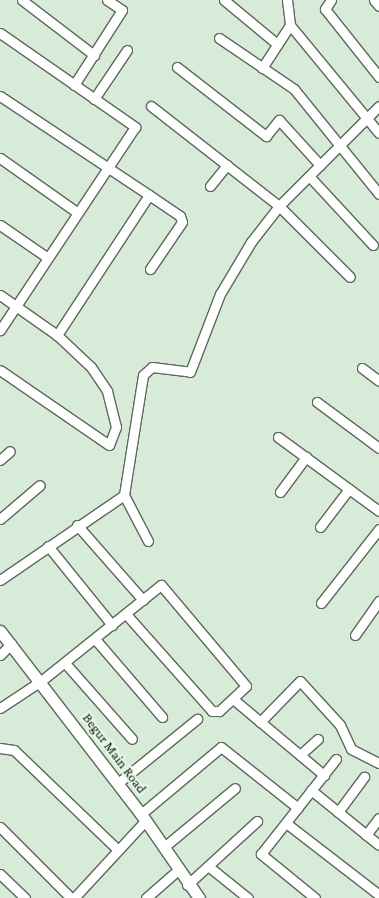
<!DOCTYPE html>
<html>
<head>
<meta charset="utf-8">
<style>
  body { margin:0 }
  #map { position:relative; width:379px; height:898px; overflow:hidden; background:#d8ebd9; font-family:"Crimson Pro",serif }
  div>[style] { position:absolute }
  [style*='--x'] { left:calc(var(--x)*1px); top:calc(var(--y)*1px); width:calc(var(--w)*1px); rotate:calc(var(--a)*1deg) }
  .roads { filter:drop-shadow(1px 0 #5a6a5b) drop-shadow(-1px 0 #5a6a5b) drop-shadow(0 1px #5a6a5b) drop-shadow(0 -1px #5a6a5b) }
  .minor>* { height:9px; margin:-4.5px; padding:0 4.5px; transform-origin:4.5px; border-radius:4.5px; background:#fff }
  .tertiary>* { height:11px; margin:-5.5px; padding:0 5.5px; transform-origin:5.5px; border-radius:5.5px; background:#fff }
  span { translate:-50% -50%; white-space:nowrap; text-align:center; line-height:1.15; -webkit-text-stroke:4.5px #e5f8e7; paint-order:stroke }
  .street-label { font-size:14px; color:#131913 }
</style>
</head>
<body>
<div id="map">
  <div class="roads">
    <div class="minor">
      <div style="--x:22;--y:0;--w:91;--a:37.4"></div>
      <div style="--x:224;--y:0;--w:69;--a:39.7"></div>
      <div style="--x:287;--y:0;--w:25;--a:83"></div>
      <div style="--x:290;--y:25;--w:140;--a:50.5"></div>
      <div style="--x:331;--y:0;--w:11;--a:124"></div>
      <div style="--x:325;--y:9;--w:87;--a:51.5"></div>
      <div style="--x:374;--y:0;--w:8;--a:50"></div>
      <div style="--x:0;--y:33;--w:165;--a:34.8"></div>
      <div style="--x:135;--y:127;--w:244;--a:123.6"></div>
      <div style="--x:219;--y:38;--w:91;--a:34.2"></div>
      <div style="--x:294;--y:89;--w:135;--a:51"></div>
      <div style="--x:177;--y:67;--w:113;--a:37.8"></div>
      <div style="--x:266;--y:136;--w:21;--a:-51"></div>
      <div style="--x:279;--y:120;--w:61;--a:47.7"></div>
      <div style="--x:262;--y:68;--w:51;--a:-56.9"></div>
      <div style="--x:74;--y:85;--w:89;--a:-57.4"></div>
      <div style="--x:122;--y:10;--w:18;--a:-146"></div>
      <div style="--x:0;--y:96;--w:179;--a:33.6"></div>
      <div style="--x:149;--y:195;--w:168;--a:123.3"></div>
      <div style="--x:57;--y:335;--w:47;--a:43.3"></div>
      <div style="--x:91;--y:367;--w:29;--a:56"></div>
      <div style="--x:107;--y:391;--w:37;--a:76"></div>
      <div style="--x:116;--y:427;--w:19;--a:111"></div>
      <div style="--x:109;--y:445;--w:132;--a:-145.5"></div>
      <div style="--x:94;--y:99;--w:59;--a:-56"></div>
      <div style="--x:151;--y:106;--w:162;--a:38"></div>
      <div style="--x:279;--y:206;--w:100;--a:45"></div>
      <div style="--x:0;--y:158;--w:95;--a:35.2"></div>
      <div style="--x:309;--y:176;--w:94;--a:47.2"></div>
      <div style="--x:210;--y:186;--w:27;--a:-51"></div>
      <div style="--x:149;--y:195;--w:37;--a:34"></div>
      <div style="--x:180;--y:216;--w:6;--a:72"></div>
      <div style="--x:182;--y:222;--w:57;--a:124.2"></div>
      <div style="--x:0;--y:225;--w:58;--a:34.5"></div>
      <div style="--x:0;--y:295;--w:70;--a:35.1"></div>
      <div style="--x:362;--y:368;--w:21;--a:37"></div>
      <div style="--x:317;--y:402;--w:77;--a:36.6"></div>
      <div style="--x:278;--y:437;--w:125;--a:36.2"></div>
      <div style="--x:0;--y:460;--w:13;--a:-42"></div>
      <div style="--x:280;--y:492;--w:44;--a:-53.4"></div>
      <div style="--x:0;--y:519;--w:52;--a:-40.4"></div>
      <div style="--x:77;--y:525;--w:100;--a:48.7"></div>
      <div style="--x:320;--y:527;--w:48;--a:-52.7"></div>
      <div style="--x:148;--y:541;--w:52;--a:-117.6"></div>
      <div style="--x:124;--y:495;--w:121;--a:-81"></div>
      <div style="--x:143;--y:375;--w:12;--a:-42"></div>
      <div style="--x:152;--y:367;--w:38;--a:7"></div>
      <div style="--x:190;--y:372;--w:84;--a:-69"></div>
      <div style="--x:220;--y:294;--w:61;--a:-59.2"></div>
      <div style="--x:251;--y:242;--w:46;--a:-52.1"></div>
      <div style="--x:279;--y:206;--w:141;--a:-45"></div>
      <div style="--x:48;--y:546;--w:102;--a:51"></div>
      <div style="--x:0;--y:580;--w:150;--a:-34.4"></div>
      <div style="--x:321;--y:603;--w:94;--a:-51.9"></div>
      <div style="--x:355;--y:635;--w:42;--a:-54.8"></div>
      <div style="--x:95;--y:639;--w:103;--a:49.3"></div>
      <div style="--x:0;--y:655;--w:16;--a:-45"></div>
      <div style="--x:65;--y:663;--w:101;--a:48.6"></div>
      <div style="--x:233;--y:699;--w:119;--a:39.9"></div>
      <div style="--x:0;--y:708;--w:49;--a:-33.4"></div>
      <div style="--x:41;--y:681;--w:154;--a:-38.7"></div>
      <div style="--x:161;--y:585;--w:132;--a:49.9"></div>
      <div style="--x:246;--y:686;--w:37;--a:137"></div>
      <div style="--x:219;--y:711;--w:7;--a:180"></div>
      <div style="--x:212;--y:711;--w:130;--a:-131.6"></div>
      <div style="--x:260;--y:722;--w:57;--a:-45.7"></div>
      <div style="--x:300;--y:681;--w:59;--a:47.7"></div>
      <div style="--x:340;--y:725;--w:26;--a:65"></div>
      <div style="--x:351;--y:749;--w:31;--a:27"></div>
      <div style="--x:0;--y:748;--w:14;--a:8"></div>
      <div style="--x:14;--y:750;--w:144;--a:43.9"></div>
      <div style="--x:300;--y:755;--w:24;--a:-42"></div>
      <div style="--x:118;--y:783;--w:102;--a:-39"></div>
      <div style="--x:311;--y:790;--w:87;--a:39"></div>
      <div style="--x:338;--y:812;--w:44;--a:-53.4"></div>
      <div style="--x:141;--y:814;--w:104;--a:-39.9"></div>
      <div style="--x:221;--y:747;--w:98;--a:38.4"></div>
      <div style="--x:286;--y:823;--w:118;--a:37.7"></div>
      <div style="--x:0;--y:827;--w:100;--a:45"></div>
      <div style="--x:366;--y:835;--w:21;--a:-53"></div>
      <div style="--x:164;--y:847;--w:92;--a:-39.7"></div>
      <div style="--x:208;--y:866;--w:51;--a:38.7"></div>
      <div style="--x:0;--y:874;--w:35;--a:44"></div>
      <div style="--x:187;--y:885;--w:95;--a:-42.4"></div>
      <div style="--x:74;--y:898;--w:106;--a:-47.3"></div>
      <div style="--x:146;--y:898;--w:43;--a:-41.2"></div>
      <div style="--x:315;--y:898;--w:70;--a:-140.8"></div>
      <div style="--x:261;--y:854;--w:121;--a:-51.7"></div>
    </div>
    <div class="tertiary">
      <div style="--x:0;--y:631;--w:231;--a:52.4"></div>
      <div style="--x:141;--y:814;--w:102;--a:55.4"></div>
    </div>
  </div>
  <div class="street-label">
    <span style="left:115px;top:753px;rotate:53deg">Begur Main Road</span>
  </div>
</div>
</body>
</html>
